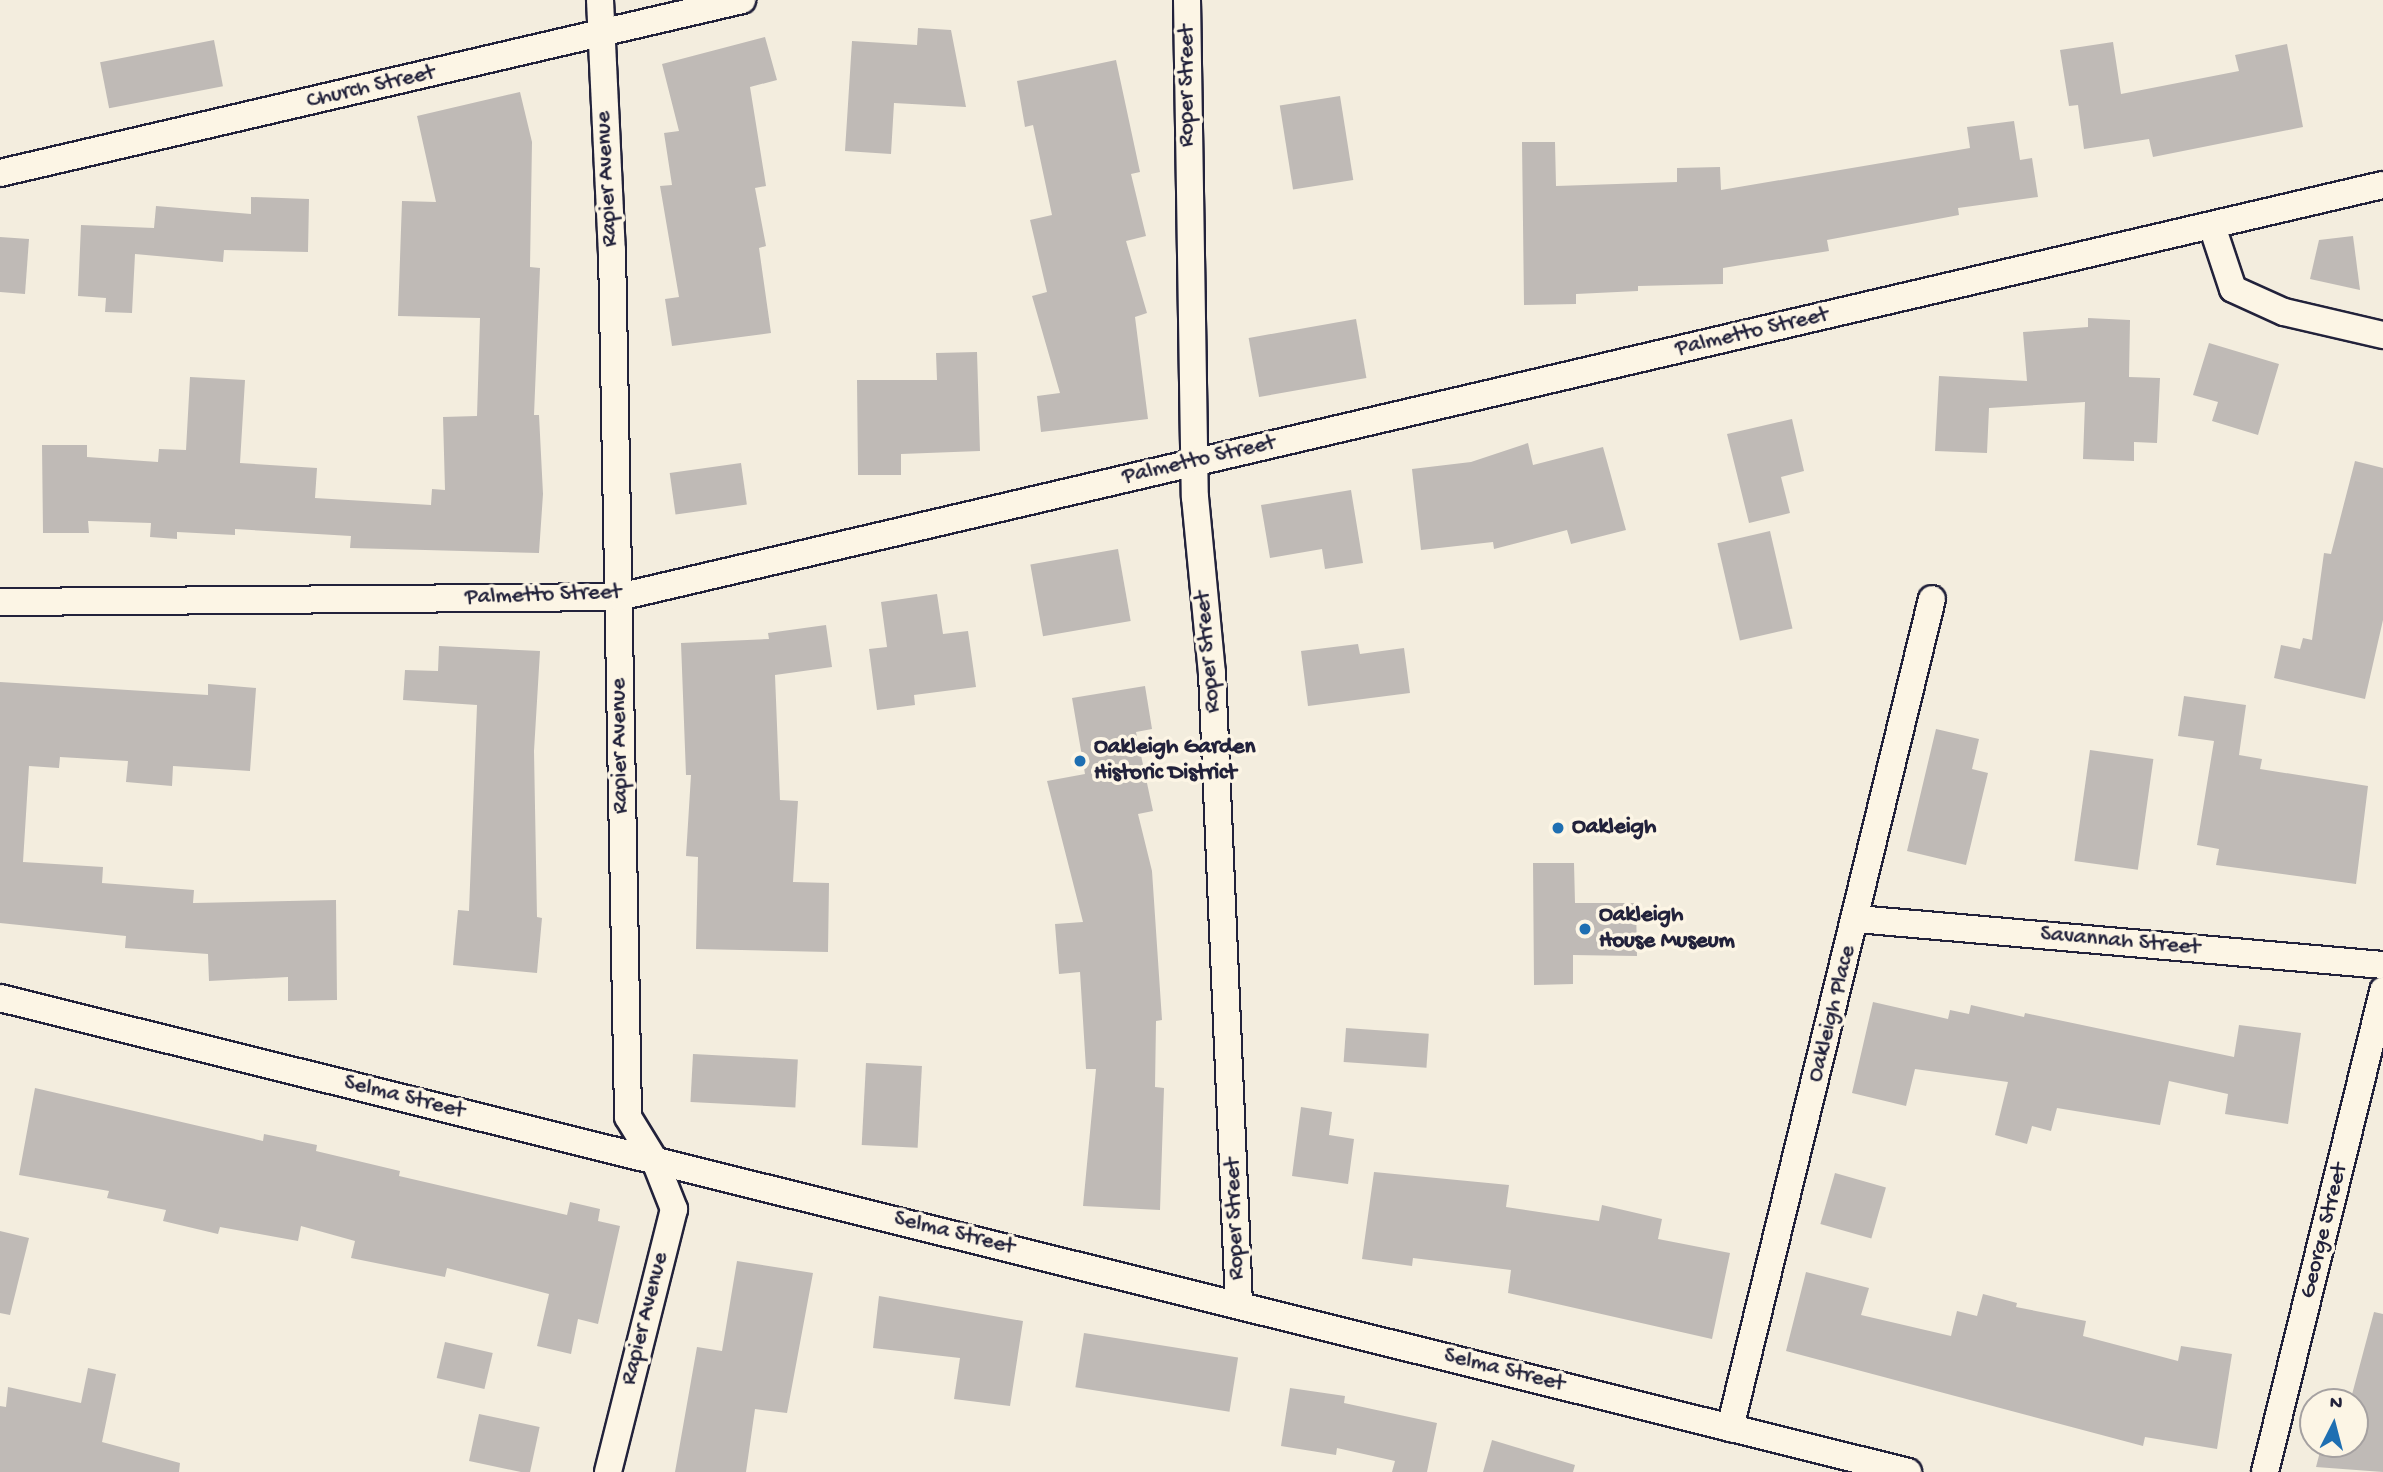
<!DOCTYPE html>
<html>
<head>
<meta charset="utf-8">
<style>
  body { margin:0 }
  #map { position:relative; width:2383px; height:1472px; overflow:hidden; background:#f3edde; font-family:"Gochi Hand",sans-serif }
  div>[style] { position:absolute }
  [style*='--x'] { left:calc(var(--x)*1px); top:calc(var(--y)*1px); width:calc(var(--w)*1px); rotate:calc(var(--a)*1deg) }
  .building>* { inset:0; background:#bfbab6; transform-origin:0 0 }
  .roads { filter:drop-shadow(2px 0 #22223b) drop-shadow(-2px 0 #22223b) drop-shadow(0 2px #22223b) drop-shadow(0 -2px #22223b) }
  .street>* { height:26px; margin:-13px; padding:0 13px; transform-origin:13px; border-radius:13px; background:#fcf5e5 }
  .dots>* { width:19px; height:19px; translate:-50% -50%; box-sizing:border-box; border:4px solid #fcf5e5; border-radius:50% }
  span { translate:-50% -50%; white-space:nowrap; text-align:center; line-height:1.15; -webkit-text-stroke:7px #fcf5e5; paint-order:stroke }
  .street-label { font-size:23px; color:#22223b }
  .poi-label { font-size:23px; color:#22223b; font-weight:700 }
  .left { translate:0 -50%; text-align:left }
  .north { position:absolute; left:2299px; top:1388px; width:70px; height:70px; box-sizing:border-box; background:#fcf5e5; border:2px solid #a5a1a1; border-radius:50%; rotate:6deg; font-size:19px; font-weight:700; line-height:28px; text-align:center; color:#22223b }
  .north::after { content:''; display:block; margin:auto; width:24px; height:32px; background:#1f6fb2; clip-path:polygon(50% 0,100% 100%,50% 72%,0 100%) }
</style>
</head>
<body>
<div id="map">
  <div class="building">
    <div style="clip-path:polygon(918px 28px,951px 30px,966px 107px,894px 103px,891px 154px,845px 151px,852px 41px,917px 45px)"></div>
    <div style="clip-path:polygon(765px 37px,777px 80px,750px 87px,766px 186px,755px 188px,766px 246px,759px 248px,771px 333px,672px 346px,665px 299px,679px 297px,660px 186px,672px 185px,664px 133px,679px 131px,662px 64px)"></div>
    <div style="left:214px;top:40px;width:47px;height:116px;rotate:79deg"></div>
    <div style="clip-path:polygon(2113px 42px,2121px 94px,2239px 71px,2235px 55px,2287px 44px,2303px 127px,2153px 157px,2149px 139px,2084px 149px,2078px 105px,2069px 106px,2060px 50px)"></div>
    <div style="clip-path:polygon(1116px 60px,1140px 172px,1131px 174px,1146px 236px,1126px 241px,1147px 313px,1135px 317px,1148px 419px,1041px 432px,1037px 396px,1060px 393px,1032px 296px,1047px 292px,1030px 220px,1052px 215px,1033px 125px,1025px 127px,1017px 81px)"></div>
    <div style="clip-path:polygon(520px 92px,532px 142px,530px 267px,540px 268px,534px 415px,539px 415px,543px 494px,539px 553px,350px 548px,351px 536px,235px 529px,235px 535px,177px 532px,177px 539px,150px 537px,151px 523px,88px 521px,89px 533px,43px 533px,42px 445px,87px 445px,87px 457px,158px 462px,159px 449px,186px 450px,190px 377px,245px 380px,240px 463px,317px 468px,315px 498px,431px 505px,432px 489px,445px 490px,443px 417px,477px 416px,480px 318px,398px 316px,402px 201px,436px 202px,417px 116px)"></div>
    <div style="left:1340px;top:96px;width:85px;height:61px;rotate:81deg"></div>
    <div style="clip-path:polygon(2014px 121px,2020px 160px,2032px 158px,2038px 197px,1958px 208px,1959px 215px,1827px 240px,1829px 251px,1723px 268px,1723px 284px,1638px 286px,1638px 291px,1576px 294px,1576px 304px,1524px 305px,1522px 142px,1555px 142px,1556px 186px,1677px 182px,1677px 168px,1720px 167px,1721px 190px,1970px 148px,1967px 127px)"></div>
    <div style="clip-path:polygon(251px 197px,309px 199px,308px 252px,224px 250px,223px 262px,135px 254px,132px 313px,105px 312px,106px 298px,78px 296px,81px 225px,154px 228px,156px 206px,251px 214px)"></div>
    <div style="clip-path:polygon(2353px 236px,2360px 290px,2310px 279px,2319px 240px)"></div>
    <div style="clip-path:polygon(0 237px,29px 239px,25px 294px,0 292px)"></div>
    <div style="clip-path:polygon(2088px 318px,2130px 320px,2129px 377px,2160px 378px,2157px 443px,2134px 442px,2134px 461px,2083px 459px,2085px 402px,1989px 408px,1987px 453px,1935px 451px,1939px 376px,2027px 381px,2023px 332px,2088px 327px)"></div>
    <div style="left:1356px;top:319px;width:60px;height:109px;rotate:80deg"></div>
    <div style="clip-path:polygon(2209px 343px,2279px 364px,2258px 435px,2212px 421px,2218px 402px,2193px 395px)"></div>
    <div style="clip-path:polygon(977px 352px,980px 451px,901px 454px,901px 475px,858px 475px,857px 380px,937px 380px,936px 353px)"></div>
    <div style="clip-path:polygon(1792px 419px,1804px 471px,1781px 477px,1790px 513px,1749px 523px,1727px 434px)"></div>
    <div style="clip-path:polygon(1528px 443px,1533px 465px,1603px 447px,1626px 530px,1571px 544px,1567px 530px,1494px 549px,1493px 542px,1421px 550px,1412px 469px,1471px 462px)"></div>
    <div style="clip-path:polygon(2355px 461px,2383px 468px,2383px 620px,2365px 699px,2274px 678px,2281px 645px,2300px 649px,2303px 638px,2312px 640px,2324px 553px,2331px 554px)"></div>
    <div style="left:741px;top:463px;width:42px;height:72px;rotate:82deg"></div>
    <div style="clip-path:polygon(1351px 490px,1363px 563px,1325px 569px,1322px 549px,1270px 558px,1261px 505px)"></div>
    <div style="left:1770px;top:531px;width:100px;height:54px;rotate:77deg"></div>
    <div style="left:1118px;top:549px;width:73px;height:89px;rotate:80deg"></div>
    <div style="clip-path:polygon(937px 594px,943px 634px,968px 631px,976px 687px,914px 695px,915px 705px,877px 710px,869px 649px,887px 647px,881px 602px)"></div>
    <div style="clip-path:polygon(826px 625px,832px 667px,775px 675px,780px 800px,798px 801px,793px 882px,829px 883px,828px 952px,696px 949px,698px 857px,686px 856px,691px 775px,686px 775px,681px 643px,769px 639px,768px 633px)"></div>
    <div style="clip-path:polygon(1358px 644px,1360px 654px,1404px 648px,1410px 693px,1308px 706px,1301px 651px)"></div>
    <div style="clip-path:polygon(439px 646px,540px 651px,534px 751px,537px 917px,542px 918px,537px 973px,453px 965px,458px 910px,469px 911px,477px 705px,403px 700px,405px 670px,438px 671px)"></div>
    <div style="clip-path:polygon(0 682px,208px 695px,208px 684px,256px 688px,250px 771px,173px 766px,172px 786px,126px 782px,128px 761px,60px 757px,59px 768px,29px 766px,23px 862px,103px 867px,102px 883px,194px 890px,193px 903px,336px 900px,337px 1000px,288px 1001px,288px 977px,209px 981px,208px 954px,125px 948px,126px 936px,0 923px)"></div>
    <div style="clip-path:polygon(1145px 686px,1152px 729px,1136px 732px,1153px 811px,1138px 814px,1152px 871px,1162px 1020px,1156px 1021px,1155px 1087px,1164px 1088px,1160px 1210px,1083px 1206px,1096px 1069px,1086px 1069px,1080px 972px,1059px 974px,1055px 924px,1083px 922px,1047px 781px,1085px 774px,1072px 698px)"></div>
    <div style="clip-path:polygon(2184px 696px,2246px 705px,2239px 755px,2262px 759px,2260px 769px,2368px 786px,2356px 884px,2216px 865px,2219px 849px,2197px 845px,2214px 741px,2178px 736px)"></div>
    <div style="clip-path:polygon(1936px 729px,1979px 739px,1972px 769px,1988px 773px,1966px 865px,1907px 851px)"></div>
    <div style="left:2090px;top:750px;width:64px;height:112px;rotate:8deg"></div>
    <div style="clip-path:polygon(1533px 863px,1574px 863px,1575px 903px,1636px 903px,1637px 956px,1573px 955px,1573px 984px,1534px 985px)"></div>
    <div style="clip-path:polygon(1873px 1002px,1948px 1019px,1950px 1010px,1969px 1014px,1971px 1005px,2024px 1017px,2025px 1013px,2234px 1057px,2239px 1025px,2301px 1033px,2288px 1124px,2225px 1114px,2228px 1094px,2169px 1081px,2160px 1125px,2057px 1108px,2051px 1131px,2032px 1126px,2027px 1144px,1995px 1135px,2008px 1082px,1915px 1069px,1906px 1106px,1852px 1093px)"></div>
    <div style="left:1346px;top:1028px;width:83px;height:34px;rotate:4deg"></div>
    <div style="left:693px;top:1054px;width:105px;height:48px;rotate:3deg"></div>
    <div style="left:866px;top:1063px;width:56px;height:82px;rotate:3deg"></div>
    <div style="clip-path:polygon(35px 1088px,263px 1141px,264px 1134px,317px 1145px,316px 1151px,400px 1171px,399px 1176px,567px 1215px,570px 1202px,600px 1209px,598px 1221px,620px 1226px,598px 1324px,578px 1319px,571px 1354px,537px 1346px,549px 1294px,447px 1268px,445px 1277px,351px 1258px,355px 1241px,301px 1226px,298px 1241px,220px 1227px,218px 1234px,163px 1221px,166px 1210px,107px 1198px,109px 1191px,19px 1175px)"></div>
    <div style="clip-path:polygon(1301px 1107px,1332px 1112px,1329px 1135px,1354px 1139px,1348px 1184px,1292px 1176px)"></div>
    <div style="clip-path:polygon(1374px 1172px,1509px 1185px,1506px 1207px,1599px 1221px,1602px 1205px,1662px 1219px,1658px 1239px,1730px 1253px,1712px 1339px,1508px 1293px,1511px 1270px,1413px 1258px,1412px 1266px,1362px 1259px)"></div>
    <div style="left:1835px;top:1173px;width:53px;height:53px;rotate:16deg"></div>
    <div style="clip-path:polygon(0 1231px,29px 1238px,10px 1315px,0 1313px)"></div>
    <div style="clip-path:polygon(737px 1261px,813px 1273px,787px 1413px,755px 1409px,746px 1472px,675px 1472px,697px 1347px,722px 1351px)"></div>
    <div style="clip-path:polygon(1806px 1272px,1869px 1288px,1861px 1315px,1951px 1336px,1957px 1311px,1977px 1316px,1983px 1294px,2017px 1303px,2016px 1307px,2086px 1321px,2083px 1336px,2178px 1361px,2181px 1346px,2232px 1354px,2217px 1449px,2145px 1437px,2143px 1446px,1786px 1351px)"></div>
    <div style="clip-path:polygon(879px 1296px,1023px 1321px,1010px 1406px,954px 1399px,960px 1358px,873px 1348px)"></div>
    <div style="clip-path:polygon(2374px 1312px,2383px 1314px,2383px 1472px,2316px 1467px,2322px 1444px,2355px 1444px,2355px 1402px,2350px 1402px)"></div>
    <div style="left:1084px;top:1333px;width:156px;height:55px;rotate:9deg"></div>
    <div style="left:445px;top:1342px;width:49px;height:37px;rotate:13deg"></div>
    <div style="clip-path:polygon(88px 1368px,116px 1374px,102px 1442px,180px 1463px,179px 1472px,0 1472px,0 1406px,6px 1407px,8px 1387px,81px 1403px)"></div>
    <div style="clip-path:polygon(1290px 1388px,1345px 1396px,1344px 1403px,1437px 1423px,1427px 1472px,1392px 1472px,1395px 1461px,1337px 1448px,1336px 1455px,1281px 1446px)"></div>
    <div style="left:479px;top:1414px;width:62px;height:48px;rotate:12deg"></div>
    <div style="clip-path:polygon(1492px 1440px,1575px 1465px,1573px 1472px,1483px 1472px)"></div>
  </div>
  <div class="roads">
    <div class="street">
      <div style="--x:600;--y:0;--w:250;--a:87.3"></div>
      <div style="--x:612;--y:250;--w:867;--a:88.94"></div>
      <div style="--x:628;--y:1117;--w:52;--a:58.5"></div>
      <div style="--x:655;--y:1161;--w:52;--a:68.4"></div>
      <div style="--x:674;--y:1209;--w:271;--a:104.1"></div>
      <div style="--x:1187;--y:0;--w:497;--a:89.1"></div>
      <div style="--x:1195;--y:497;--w:177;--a:84.5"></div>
      <div style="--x:1212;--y:673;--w:632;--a:87.55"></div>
      <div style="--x:0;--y:173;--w:762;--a:-13.12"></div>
      <div style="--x:2212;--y:226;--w:66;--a:71.6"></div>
      <div style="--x:2233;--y:289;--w:56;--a:24.3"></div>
      <div style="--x:2284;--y:312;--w:102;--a:13.1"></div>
      <div style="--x:0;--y:602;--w:619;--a:-0.46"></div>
      <div style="--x:619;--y:597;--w:1811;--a:-13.15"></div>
      <div style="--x:1857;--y:919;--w:528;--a:5"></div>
      <div style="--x:0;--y:998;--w:1966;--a:13.95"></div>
      <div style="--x:1730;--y:1428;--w:853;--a:-76.31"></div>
      <div style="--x:2265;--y:1472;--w:496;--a:-76.2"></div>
    </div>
  </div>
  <div class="dots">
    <div style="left:1080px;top:761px;background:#1f6fb2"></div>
    <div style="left:1558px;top:828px;background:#1f6fb2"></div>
    <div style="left:1585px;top:929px;background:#1f6fb2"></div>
  </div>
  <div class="street-label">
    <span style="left:1188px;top:86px;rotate:-90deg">Roper Street</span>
    <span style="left:371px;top:88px;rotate:-13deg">Church Street</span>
    <span style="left:608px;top:179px;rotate:-93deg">Rapier Avenue</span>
    <span style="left:1752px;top:333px;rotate:-13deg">Palmetto Street</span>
    <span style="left:1199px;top:461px;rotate:-13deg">Palmetto Street</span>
    <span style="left:543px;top:596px;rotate:-2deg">Palmetto Street</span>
    <span style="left:1209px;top:652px;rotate:-95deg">Roper Street</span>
    <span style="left:621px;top:746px;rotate:-91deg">Rapier Avenue</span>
    <span style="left:2120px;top:942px;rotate:5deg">Savannah Street</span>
    <span style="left:1833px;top:1014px;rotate:-76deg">Oakleigh Place</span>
    <span style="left:404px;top:1098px;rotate:14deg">Selma Street</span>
    <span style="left:1236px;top:1219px;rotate:-92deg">Roper Street</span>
    <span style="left:2325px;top:1231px;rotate:-76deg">George Street</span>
    <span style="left:954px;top:1234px;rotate:14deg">Selma Street</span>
    <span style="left:646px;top:1319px;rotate:-76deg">Rapier Avenue</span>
    <span style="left:1504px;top:1371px;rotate:14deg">Selma Street</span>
  </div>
  <div class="poi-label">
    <span class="left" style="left:1094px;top:761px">Oakleigh Garden<br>Historic District</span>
    <span class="left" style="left:1572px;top:828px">Oakleigh</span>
    <span class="left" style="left:1599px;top:929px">Oakleigh<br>House Museum</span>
  </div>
  <div class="north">N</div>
</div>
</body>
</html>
